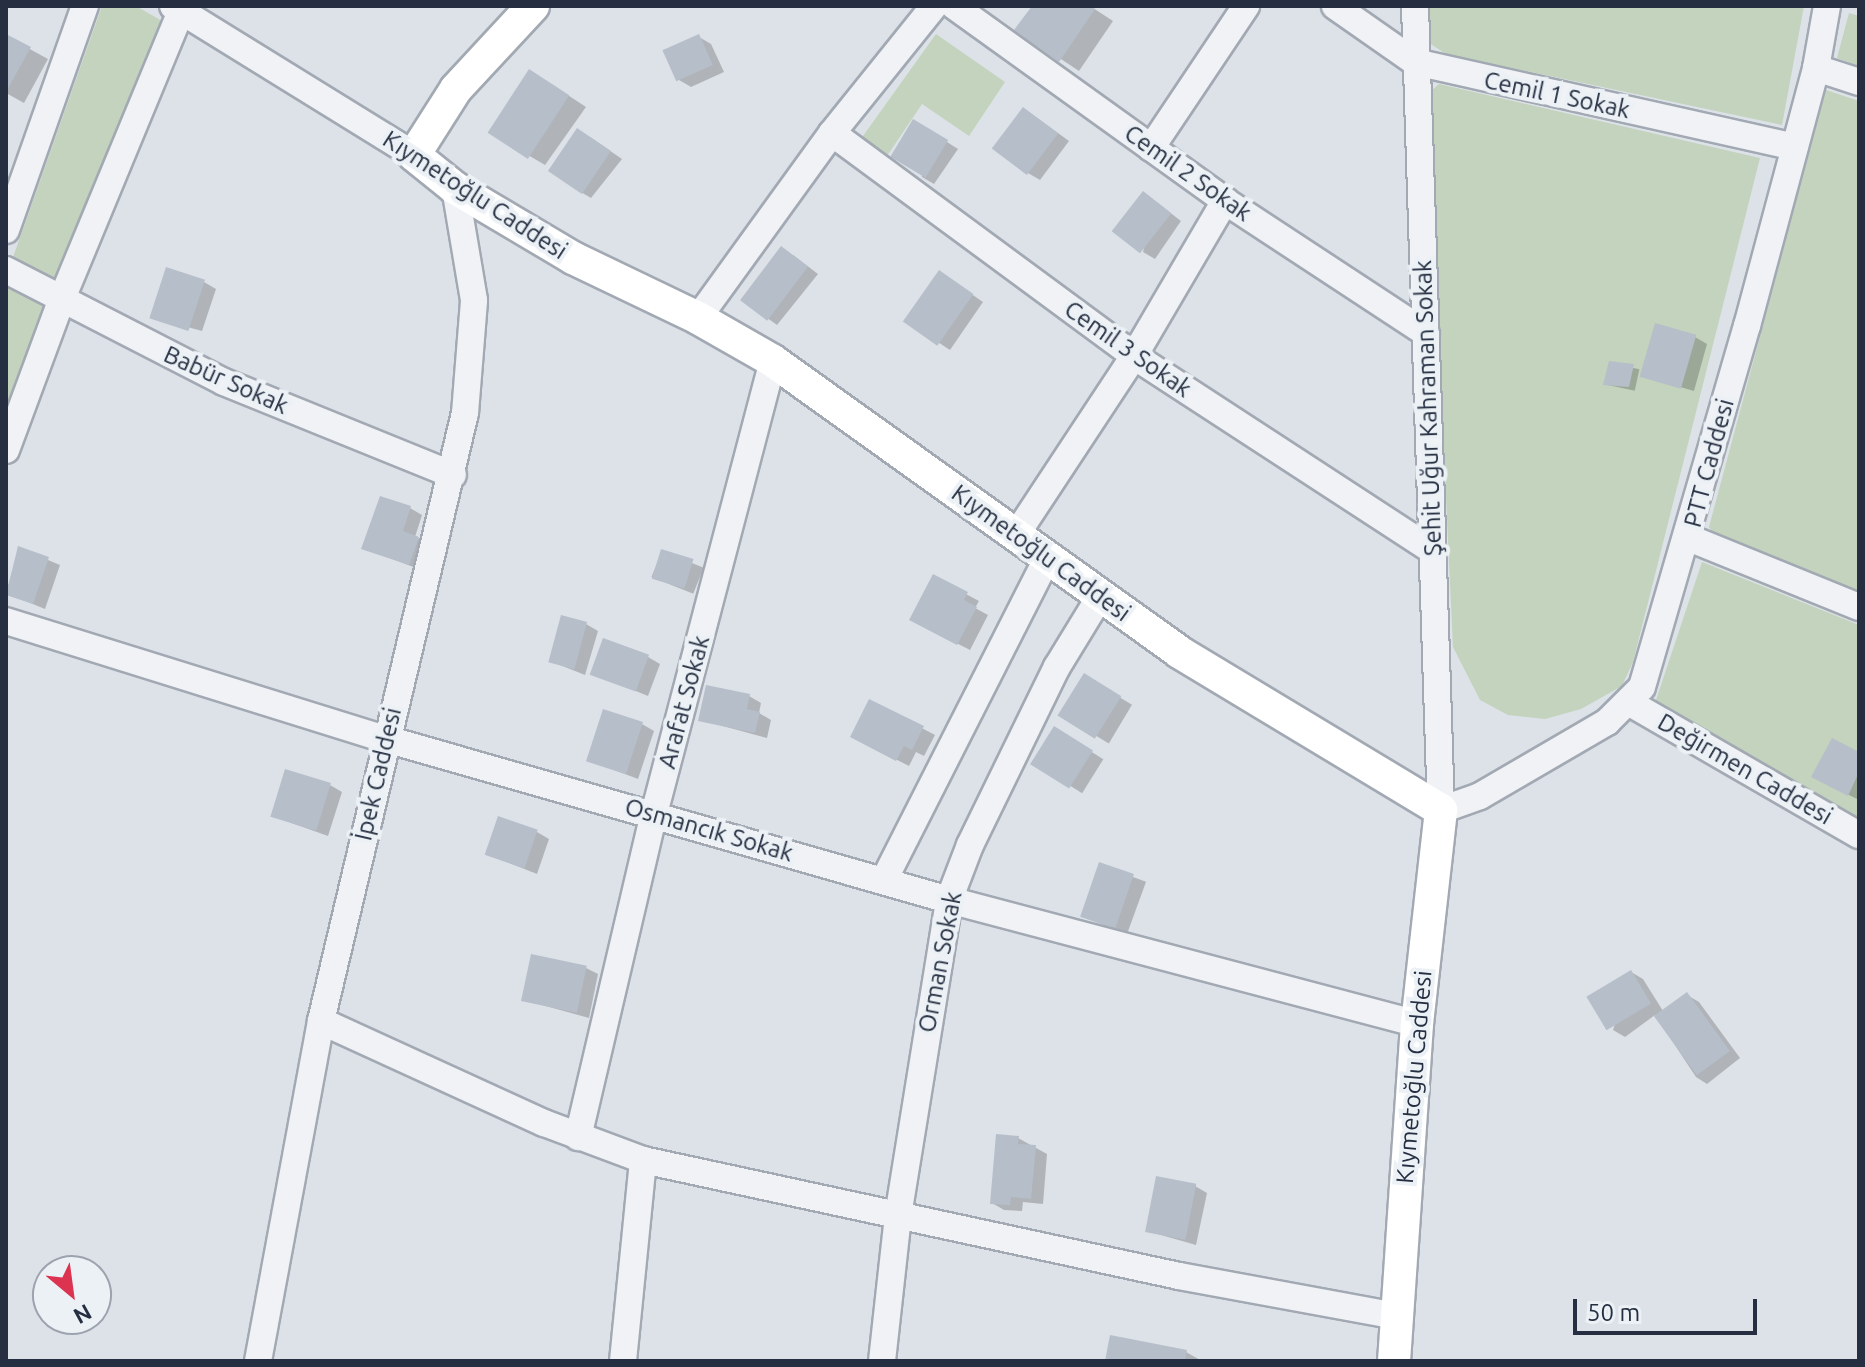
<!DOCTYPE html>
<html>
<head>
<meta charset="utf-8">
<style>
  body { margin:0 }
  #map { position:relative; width:1865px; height:1367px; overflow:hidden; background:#dde2e8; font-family:Ubuntu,sans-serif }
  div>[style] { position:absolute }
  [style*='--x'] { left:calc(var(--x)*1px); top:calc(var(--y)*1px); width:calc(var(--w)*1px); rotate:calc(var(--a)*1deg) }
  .green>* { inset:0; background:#c3d3bd }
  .shadow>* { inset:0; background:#0003; transform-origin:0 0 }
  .building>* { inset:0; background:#b6bec9; transform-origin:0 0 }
  .roads { filter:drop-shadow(2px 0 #a2a9b3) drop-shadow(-2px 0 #a2a9b3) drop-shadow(0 2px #a2a9b3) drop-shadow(0 -2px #a2a9b3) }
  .minor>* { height:26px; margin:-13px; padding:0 13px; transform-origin:13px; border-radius:13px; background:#f0f2f6 }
  .major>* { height:32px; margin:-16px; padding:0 16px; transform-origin:16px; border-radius:16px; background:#fff }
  span { translate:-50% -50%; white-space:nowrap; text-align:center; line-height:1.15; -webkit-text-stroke:8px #ecf1f6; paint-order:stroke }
  .street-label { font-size:24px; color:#252f41 }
  .frame { position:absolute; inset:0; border:8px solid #252f41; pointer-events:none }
  .north { position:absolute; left:32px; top:1255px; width:80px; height:80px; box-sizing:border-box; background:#ecf1f6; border:2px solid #9ca3ae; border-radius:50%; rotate:151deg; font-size:22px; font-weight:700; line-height:32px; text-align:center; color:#252f41 }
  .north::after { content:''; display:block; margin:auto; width:28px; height:36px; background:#dc3350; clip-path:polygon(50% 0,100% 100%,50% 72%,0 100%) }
  .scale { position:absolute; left:1573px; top:1299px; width:184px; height:36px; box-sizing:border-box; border:4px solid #252f41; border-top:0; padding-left:10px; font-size:24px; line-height:28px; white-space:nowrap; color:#252f41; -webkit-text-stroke:6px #ecf1f6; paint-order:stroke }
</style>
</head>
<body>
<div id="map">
  <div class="green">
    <div style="clip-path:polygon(102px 6px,136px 6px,162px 21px,58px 286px,11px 263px)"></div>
    <div style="clip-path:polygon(1428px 6px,1804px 6px,1782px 125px,1446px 54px,1426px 41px)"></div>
    <div style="clip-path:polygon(1849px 13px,1859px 16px,1859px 66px,1837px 58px)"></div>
    <div style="clip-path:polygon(936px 34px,1005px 82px,969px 136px,922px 104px,885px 159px,858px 143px)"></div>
    <div style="clip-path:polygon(1439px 84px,1760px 158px,1633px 662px,1622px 686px,1581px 709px,1545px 719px,1508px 715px,1480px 700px,1453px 647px,1428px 112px,1430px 92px)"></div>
    <div style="clip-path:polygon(1826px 90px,1859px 101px,1859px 597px,1720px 544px,1709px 527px)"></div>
    <div style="clip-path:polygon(6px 286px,51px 309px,6px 426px)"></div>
    <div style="clip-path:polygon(1702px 562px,1859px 625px,1859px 822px,1654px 706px)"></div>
  </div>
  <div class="shadow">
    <div style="clip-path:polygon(1035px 6px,1090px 6px,1113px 21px,1079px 71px,1017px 30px)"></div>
    <div style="clip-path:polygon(6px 36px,48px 59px,24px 103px,6px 93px)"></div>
    <div style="clip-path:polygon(699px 37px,711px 44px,724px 72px,691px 87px,679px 80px)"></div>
    <div style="clip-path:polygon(548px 82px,586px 107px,545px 165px,489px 132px)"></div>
    <div style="clip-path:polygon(1036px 117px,1069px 141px,1040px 180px,1028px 173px)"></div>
    <div style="clip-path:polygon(914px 121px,958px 149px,934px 184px,922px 177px)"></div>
    <div style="clip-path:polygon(590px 137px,622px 159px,591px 198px,579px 191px)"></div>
    <div style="clip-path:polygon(1155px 201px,1181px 221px,1155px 259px,1143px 252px)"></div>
    <div style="clip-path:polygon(793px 255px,818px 274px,777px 325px,741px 299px)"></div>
    <div style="clip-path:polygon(951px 280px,983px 302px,950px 350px,904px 320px)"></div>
    <div style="clip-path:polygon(204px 282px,216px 289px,202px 331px,151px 317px)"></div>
    <div style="clip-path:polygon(1695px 337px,1707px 344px,1694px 391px,1642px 376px)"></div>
    <div style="left:1610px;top:363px;width:30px;height:22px;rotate:12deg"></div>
    <div style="clip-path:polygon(410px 508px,422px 515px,415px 537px,430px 545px,421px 570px,364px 548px)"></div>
    <div style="clip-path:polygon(19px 548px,60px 565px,45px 609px,6px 593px)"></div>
    <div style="left:662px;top:551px;width:45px;height:28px;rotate:22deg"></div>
    <div style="clip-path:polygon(934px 577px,979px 601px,975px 608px,988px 615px,970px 650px,923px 626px)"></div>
    <div style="clip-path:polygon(586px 624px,598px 631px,585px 675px,550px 661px)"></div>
    <div style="clip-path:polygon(648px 657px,660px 664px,648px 696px,592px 673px)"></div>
    <div style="left:1084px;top:676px;width:56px;height:45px;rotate:31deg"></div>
    <div style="clip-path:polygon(749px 696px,761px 703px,759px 713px,771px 720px,767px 738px,701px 720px)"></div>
    <div style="clip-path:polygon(870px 701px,935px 735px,924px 756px,916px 752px,909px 766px,864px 743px)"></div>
    <div style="clip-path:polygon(642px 724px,654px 731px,638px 779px,588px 760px)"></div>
    <div style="left:1055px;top:729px;width:57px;height:40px;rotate:32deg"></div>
    <div style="clip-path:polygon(1859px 755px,1859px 800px,1825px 783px)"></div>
    <div style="clip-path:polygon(330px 785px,342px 792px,328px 836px,272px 816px)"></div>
    <div style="clip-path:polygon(537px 832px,549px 839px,537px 874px,487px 854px)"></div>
    <div style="left:1100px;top:865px;width:49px;height:54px;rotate:20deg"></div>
    <div style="clip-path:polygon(586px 968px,598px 974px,589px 1018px,524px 1000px)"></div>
    <div style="clip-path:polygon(1631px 972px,1643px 979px,1663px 1011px,1687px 995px,1699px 1002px,1740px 1058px,1707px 1084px,1696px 1077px,1655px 1015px,1625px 1037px,1613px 1030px)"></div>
    <div style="clip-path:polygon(1018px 1138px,1047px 1154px,1043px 1204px,1023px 1202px,1022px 1211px,1004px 1210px,992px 1203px)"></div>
    <div style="clip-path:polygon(1195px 1186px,1207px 1193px,1196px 1245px,1147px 1231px)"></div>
    <div style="clip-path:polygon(1186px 1352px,1202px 1361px,1107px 1361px)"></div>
  </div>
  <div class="building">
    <div style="clip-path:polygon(1032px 6px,1091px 6px,1095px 9px,1059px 62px,1014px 30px)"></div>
    <div style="clip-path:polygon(6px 34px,31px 47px,6px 92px)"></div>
    <div style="left:699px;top:34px;width:34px;height:40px;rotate:66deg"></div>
    <div style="left:529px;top:69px;width:48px;height:76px;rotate:33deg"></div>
    <div style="left:1023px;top:107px;width:44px;height:52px;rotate:37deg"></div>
    <div style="left:913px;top:119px;width:41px;height:44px;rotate:31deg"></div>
    <div style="left:577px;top:128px;width:41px;height:52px;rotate:34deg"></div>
    <div style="left:1143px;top:191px;width:36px;height:51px;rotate:38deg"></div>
    <div style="left:781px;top:246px;width:34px;height:68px;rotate:37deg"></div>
    <div style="left:166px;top:267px;width:41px;height:54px;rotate:18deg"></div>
    <div style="left:939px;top:270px;width:42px;height:63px;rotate:35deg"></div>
    <div style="left:1655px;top:323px;width:43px;height:56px;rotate:16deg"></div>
    <div style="clip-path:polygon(1609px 361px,1634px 364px,1629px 387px,1603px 385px)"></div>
    <div style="clip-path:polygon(380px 496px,411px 506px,403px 531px,419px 537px,409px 565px,361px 549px)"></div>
    <div style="clip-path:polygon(18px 546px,49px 557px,33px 604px,6px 595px)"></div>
    <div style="left:661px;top:549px;width:34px;height:31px;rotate:17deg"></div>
    <div style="clip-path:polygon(933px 574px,968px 592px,964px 600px,977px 607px,957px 645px,909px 620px)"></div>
    <div style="left:561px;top:615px;width:27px;height:49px;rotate:15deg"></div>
    <div style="left:603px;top:638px;width:49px;height:39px;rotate:20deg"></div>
    <div style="left:1084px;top:673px;width:44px;height:50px;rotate:32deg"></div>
    <div style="clip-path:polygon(706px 685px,750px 694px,747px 709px,760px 712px,755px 733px,698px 721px)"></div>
    <div style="clip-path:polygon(869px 699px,924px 726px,912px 750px,904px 746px,896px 761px,850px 737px)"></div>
    <div style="left:603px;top:709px;width:42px;height:55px;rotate:18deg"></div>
    <div style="left:1054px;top:726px;width:46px;height:45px;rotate:32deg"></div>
    <div style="clip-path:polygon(1832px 738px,1859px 752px,1859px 772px,1848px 796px,1811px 777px)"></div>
    <div style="left:285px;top:769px;width:48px;height:50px;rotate:17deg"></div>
    <div style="left:498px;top:816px;width:42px;height:41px;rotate:19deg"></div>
    <div style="left:1099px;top:862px;width:37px;height:58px;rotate:19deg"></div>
    <div style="left:531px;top:954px;width:57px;height:48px;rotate:12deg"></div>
    <div style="left:1631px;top:970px;width:39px;height:52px;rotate:59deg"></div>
    <div style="left:1687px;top:992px;width:73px;height:41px;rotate:54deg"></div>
    <div style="clip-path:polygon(996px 1134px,1019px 1136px,1018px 1144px,1036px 1145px,1031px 1199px,1011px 1197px,1010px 1205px,990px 1204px)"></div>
    <div style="left:1156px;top:1176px;width:41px;height:57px;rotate:11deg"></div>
    <div style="clip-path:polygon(1110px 1335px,1187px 1350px,1185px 1361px,1105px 1361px)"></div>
  </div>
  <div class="roads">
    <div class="minor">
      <div style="--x:173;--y:6;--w:283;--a:31.7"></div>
      <div style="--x:954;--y:6;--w:334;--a:35.7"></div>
      <div style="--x:1225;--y:201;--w:240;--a:33.3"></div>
      <div style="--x:1335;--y:6;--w:98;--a:35"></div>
      <div style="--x:1415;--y:62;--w:389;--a:12.6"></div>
      <div style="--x:1415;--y:6;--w:804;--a:88.15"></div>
      <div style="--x:1441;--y:810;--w:41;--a:-19.7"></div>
      <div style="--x:1480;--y:796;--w:147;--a:-30.2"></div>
      <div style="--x:1607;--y:722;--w:49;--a:-45"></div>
      <div style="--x:1642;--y:687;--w:376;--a:-73.8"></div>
      <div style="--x:1747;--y:326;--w:267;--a:-75"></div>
      <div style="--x:1816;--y:68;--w:63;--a:-79.9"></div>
      <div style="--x:1816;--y:68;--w:45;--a:18"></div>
      <div style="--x:832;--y:133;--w:375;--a:36.4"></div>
      <div style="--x:1134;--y:356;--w:357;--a:33.1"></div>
      <div style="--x:1151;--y:148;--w:171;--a:-56.2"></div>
      <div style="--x:6;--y:230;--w:238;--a:-70.6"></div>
      <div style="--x:6;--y:270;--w:245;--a:27.2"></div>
      <div style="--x:224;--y:382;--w:247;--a:22.1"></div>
      <div style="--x:698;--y:318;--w:228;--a:-54.1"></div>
      <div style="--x:832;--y:133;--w:163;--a:-51.2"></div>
      <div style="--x:6;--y:450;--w:159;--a:-69.7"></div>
      <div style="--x:61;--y:301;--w:314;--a:-67.5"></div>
      <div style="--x:1016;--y:535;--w:214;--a:-56.6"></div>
      <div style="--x:1134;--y:356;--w:180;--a:-59.6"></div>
      <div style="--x:1689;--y:538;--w:183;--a:22.1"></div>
      <div style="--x:6;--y:621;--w:398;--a:17.3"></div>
      <div style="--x:386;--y:739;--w:586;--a:15.96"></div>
      <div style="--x:949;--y:900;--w:484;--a:14.8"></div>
      <div style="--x:1630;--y:703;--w:264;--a:30"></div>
      <div style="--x:884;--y:880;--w:362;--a:-63.1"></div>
      <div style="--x:321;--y:1021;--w:245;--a:24.6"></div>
      <div style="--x:544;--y:1123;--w:106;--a:20.5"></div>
      <div style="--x:643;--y:1160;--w:548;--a:12.21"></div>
      <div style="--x:1179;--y:1276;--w:222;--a:10.4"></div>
      <div style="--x:578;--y:1137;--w:332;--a:-76.8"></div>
      <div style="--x:654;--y:814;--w:468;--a:-75.3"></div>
      <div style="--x:258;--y:1361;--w:346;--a:-79.5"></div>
      <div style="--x:321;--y:1021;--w:625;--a:-76.68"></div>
      <div style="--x:465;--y:413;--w:113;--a:-85.4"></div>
      <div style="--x:474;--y:300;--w:114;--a:-99.6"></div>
      <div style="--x:623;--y:1361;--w:202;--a:-84.3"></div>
      <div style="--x:882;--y:1361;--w:146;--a:-83.7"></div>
      <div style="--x:898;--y:1216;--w:320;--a:-80.8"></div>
      <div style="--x:949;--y:900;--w:59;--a:-69.1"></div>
      <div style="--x:970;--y:845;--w:198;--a:-64"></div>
      <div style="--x:1057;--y:667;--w:84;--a:-58.6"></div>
    </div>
    <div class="major">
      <div style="--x:533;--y:6;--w:113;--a:132.9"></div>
      <div style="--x:456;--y:89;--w:78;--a:122.5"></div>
      <div style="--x:414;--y:155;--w:53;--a:38.8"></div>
      <div style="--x:455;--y:188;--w:137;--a:30.7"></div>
      <div style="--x:573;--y:258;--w:139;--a:25.6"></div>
      <div style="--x:698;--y:318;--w:86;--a:29.8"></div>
      <div style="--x:773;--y:361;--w:500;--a:35.6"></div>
      <div style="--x:1179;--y:652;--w:306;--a:31.1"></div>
      <div style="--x:1441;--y:810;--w:215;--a:96.4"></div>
      <div style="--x:1417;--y:1024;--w:338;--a:93.9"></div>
    </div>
  </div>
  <div class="street-label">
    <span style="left:1557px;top:95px;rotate:12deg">Cemil 1 Sokak</span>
    <span style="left:1188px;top:173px;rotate:35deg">Cemil 2 Sokak</span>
    <span style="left:475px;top:195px;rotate:33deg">Kıymetoğlu Caddesi</span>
    <span style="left:1128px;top:349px;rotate:35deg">Cemil 3 Sokak</span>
    <span style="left:226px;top:380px;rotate:24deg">Babür Sokak</span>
    <span style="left:1428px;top:408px;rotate:-92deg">Şehit Uğur Kahraman Sokak</span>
    <span style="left:1709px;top:463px;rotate:-75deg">PTT Caddesi</span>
    <span style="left:1041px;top:553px;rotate:36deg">Kıymetoğlu Caddesi</span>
    <span style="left:684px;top:702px;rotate:-75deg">Arafat Sokak</span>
    <span style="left:1745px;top:769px;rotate:30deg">Değirmen Caddesi</span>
    <span style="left:378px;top:774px;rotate:-77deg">İpek Caddesi</span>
    <span style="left:709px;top:830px;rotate:16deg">Osmancık Sokak</span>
    <span style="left:940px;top:962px;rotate:-79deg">Orman Sokak</span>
    <span style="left:1414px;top:1077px;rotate:-85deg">Kıymetoğlu Caddesi</span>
  </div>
  <div class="frame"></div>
  <div class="north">N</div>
  <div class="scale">50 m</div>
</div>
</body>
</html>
